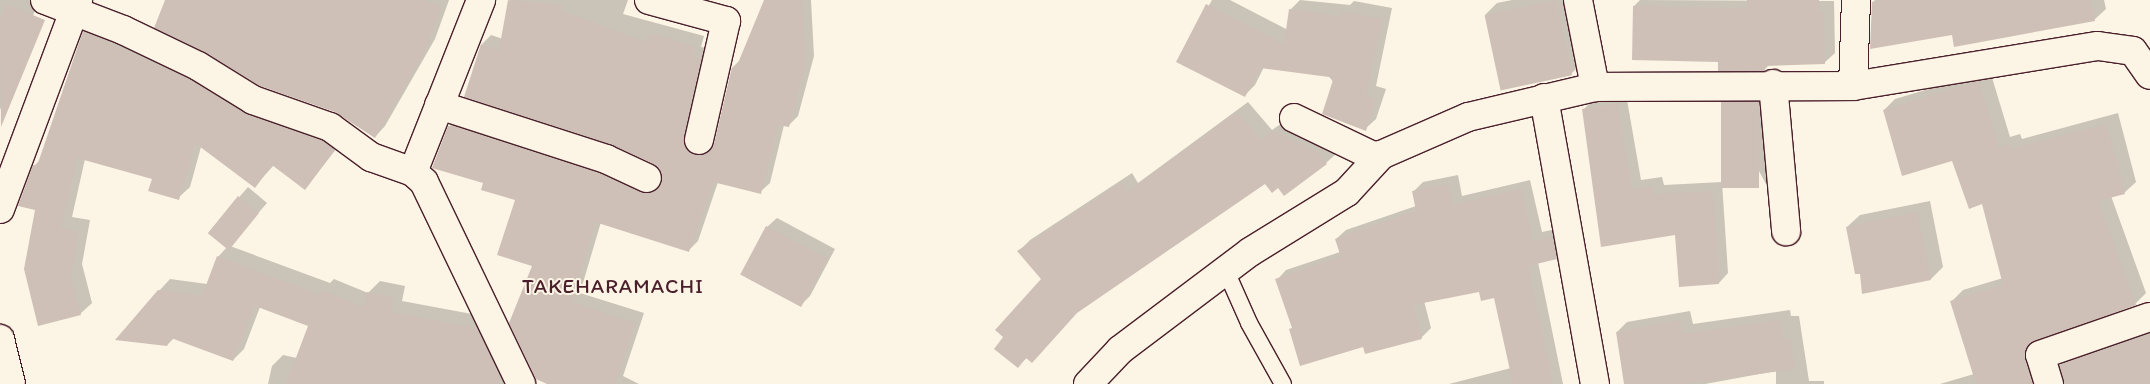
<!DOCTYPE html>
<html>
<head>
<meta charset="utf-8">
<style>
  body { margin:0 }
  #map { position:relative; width:2150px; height:384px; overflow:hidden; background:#fcf5e5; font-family:Itim,sans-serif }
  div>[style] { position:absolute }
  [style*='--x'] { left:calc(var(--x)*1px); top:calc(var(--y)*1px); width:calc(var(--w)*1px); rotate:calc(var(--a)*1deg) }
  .shadow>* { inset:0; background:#0003 }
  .building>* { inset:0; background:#cfc0b7; transform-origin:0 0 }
  .roads { filter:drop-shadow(1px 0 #4a1f2b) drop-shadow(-1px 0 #4a1f2b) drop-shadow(0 1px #4a1f2b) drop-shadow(0 -1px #4a1f2b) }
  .lane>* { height:16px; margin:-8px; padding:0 8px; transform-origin:8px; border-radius:8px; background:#fcf5e5 }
  .street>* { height:28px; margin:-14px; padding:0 14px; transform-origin:14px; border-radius:14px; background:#fcf5e5 }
  .secondary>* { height:28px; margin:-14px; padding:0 14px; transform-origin:14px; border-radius:14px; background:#fcf5e5 }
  span { translate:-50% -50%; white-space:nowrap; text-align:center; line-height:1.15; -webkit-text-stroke:4px #fcf5e5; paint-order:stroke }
  .quarter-label { font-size:21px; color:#4a1f2b; letter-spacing:1px }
</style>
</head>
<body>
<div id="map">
  <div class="shadow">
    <div style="clip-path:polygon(0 0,38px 0,6px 103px,0 109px)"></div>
    <div style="clip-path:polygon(167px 0,449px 0,435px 39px,385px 126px,375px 137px)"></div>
    <div style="clip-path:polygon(511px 0,628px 0,623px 14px,704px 36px,701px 47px,710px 49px,698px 143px,714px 146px,733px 67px,741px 59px,765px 0,811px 0,814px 56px,798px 116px,788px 126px,784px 125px,770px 183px,760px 192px,718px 182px,698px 241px,689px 250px,601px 222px,580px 293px,644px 313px,623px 376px,639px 384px,550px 384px,533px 265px,517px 199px,485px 182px,449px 127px,459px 117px,651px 183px,662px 182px,661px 169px,482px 44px,491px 35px,503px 39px)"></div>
    <div style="clip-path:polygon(1212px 0,1230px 0,1288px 30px,1291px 9px,1300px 0,1350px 5px,1354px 1px,1392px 8px,1376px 86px,1386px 89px,1376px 119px,1365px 129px,1329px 76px,1264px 67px,1255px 85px,1245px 95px,1178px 61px)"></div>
    <div style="clip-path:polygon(1512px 0,1569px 0,1583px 62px,1571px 74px,1485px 15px,1497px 3px)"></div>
    <div style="clip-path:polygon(1640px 0,1834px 1px,1835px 53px,1824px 63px,1769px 65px,1765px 69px,1719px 61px,1634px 6px)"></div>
    <div style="clip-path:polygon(1875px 0,2104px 0,2106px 9px,2094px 20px,1953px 34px,1873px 2px)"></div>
    <div style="clip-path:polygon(95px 21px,345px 138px,305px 188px,274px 165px,255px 186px,201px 147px,190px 187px,178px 198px,153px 178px,85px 159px,72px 217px,90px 220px,82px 264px,92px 303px,80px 314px,36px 209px,34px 166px,41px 159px,84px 32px)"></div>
    <div style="clip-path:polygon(1990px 71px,2010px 137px,2020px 134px,2022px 139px,2118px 113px,2136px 182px,2124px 193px,2111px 196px,2146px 293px,2135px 304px,2038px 340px,2036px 348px,2049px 384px,1940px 384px,1974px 374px,1951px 302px,1963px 290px,2003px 278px,1983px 202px,1953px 159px,1884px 110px,1895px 99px)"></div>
    <div style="clip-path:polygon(1731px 93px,1768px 93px,1775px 174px,1766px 184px,1722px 103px)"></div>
    <div style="clip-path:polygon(1626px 94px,1641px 180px,1662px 177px,1664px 185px,1722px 182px,1728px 273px,1719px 283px,1677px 233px,1602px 246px,1583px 110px,1593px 100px)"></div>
    <div style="clip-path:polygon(1248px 102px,1272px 130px,1285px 121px,1337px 153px,1326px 163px,1278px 186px,1265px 182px,1079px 310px,1018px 366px,1042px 279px,1019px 251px,1030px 240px,1132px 173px,1138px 183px)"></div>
    <div style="clip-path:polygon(1458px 175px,1462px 196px,1530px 180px,1542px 232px,1561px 228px,1566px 249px,1556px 258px,1538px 262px,1563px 384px,1449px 384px,1511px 368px,1495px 296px,1480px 290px,1424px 301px,1431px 328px,1421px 338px,1364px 345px,1293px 327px,1277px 280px,1286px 270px,1340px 252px,1336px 239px,1346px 230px,1416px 206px,1413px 192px,1423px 182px)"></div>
    <div style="clip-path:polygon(248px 187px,267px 203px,230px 246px,330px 283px,334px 279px,368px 293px,380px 281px,405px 286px,402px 301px,488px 317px,507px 384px,268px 384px,272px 366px,283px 355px,297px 358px,310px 325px,260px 307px,244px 349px,233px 360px,174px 338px,167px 345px,159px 291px,170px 279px,207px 284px,218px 257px,227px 247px,209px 232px)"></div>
    <div style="clip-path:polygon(1930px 201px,1943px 267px,1931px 279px,1861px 272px,1847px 227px,1860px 215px)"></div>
    <div style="clip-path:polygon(777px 218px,835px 249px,810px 296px,800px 306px,767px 227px)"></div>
    <div style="clip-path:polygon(1790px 310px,1791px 316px,1799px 316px,1809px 381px,1824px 381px,1824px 384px,1776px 384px,1776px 371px,1705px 384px,1626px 384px,1617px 332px,1627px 322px,1690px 311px,1693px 324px)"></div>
    <div style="clip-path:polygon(2150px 327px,2150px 384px,2064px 384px,2061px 365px,2072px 354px)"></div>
  </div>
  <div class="building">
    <div style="clip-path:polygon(165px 0,423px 0,441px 6px,425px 51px,375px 138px,335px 112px,260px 86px,206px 53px,154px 28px)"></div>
    <div style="clip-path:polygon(508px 0,563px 5px,562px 11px,647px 42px,649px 33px,695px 46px,692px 56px,701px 59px,684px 137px,688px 151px,696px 155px,704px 155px,714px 144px,732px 67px,736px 68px,764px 0,802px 0,805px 66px,789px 127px,778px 125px,761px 194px,713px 182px,689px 252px,595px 222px,572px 302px,635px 323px,615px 384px,547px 384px,536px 379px,509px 323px,532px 266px,497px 255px,515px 200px,481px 190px,483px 183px,432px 168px,448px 126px,454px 126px,600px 174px,641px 192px,656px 191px,661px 184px,660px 169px,654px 164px,612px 145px,464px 97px,481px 44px,499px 50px)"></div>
    <div style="left:1556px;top:0;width:77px;height:73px;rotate:78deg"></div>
    <div style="clip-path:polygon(1747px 0,1819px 0,1819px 12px,1824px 11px,1825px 64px,1765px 66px,1765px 71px,1718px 71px,1718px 62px,1632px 60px,1633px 6px,1747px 8px)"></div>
    <div style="clip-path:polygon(1882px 0,2091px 0,2095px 21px,1954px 47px,1952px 35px,1870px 49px,1872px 2px)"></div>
    <div style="clip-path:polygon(6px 4px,45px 20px,1px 127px,0 20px)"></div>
    <div style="clip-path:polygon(1206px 4px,1284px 44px,1289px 9px,1341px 16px,1342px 11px,1382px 19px,1366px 96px,1376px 99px,1366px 131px,1322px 114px,1333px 80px,1329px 77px,1260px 68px,1245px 97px,1176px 62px)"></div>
    <div style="clip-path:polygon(83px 31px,190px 80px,248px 115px,323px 141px,335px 150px,305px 190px,272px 165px,255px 188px,195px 143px,179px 200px,148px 191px,152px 179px,77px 158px,61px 228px,79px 231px,71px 276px,81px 315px,38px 326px,24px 269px,35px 210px,18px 206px,33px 165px,37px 166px)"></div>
    <div style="clip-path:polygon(1979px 81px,1999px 148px,2009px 144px,2010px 149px,2107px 124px,2125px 194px,2098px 201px,2136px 305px,2029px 344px,2025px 359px,2033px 384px,1976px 384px,1950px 301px,2003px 285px,1982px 204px,1969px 209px,1952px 161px,1902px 176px,1883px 110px)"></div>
    <div style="left:1721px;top:102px;width:38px;height:86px"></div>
    <div style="clip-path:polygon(1617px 103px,1632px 189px,1653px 186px,1654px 194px,1713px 191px,1719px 284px,1679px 287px,1675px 235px,1601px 247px,1582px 109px)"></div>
    <div style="clip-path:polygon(1237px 112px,1261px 140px,1273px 131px,1317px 151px,1327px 164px,1284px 196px,1278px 188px,1272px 193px,1265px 184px,1077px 313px,1032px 363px,1026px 358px,1018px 368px,994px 349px,1003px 337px,995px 330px,1041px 279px,1017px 251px,1121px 183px,1127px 192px)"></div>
    <div style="clip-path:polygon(1448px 184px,1453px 205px,1521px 189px,1533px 241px,1551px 237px,1557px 259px,1528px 266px,1553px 384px,1513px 384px,1494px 298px,1481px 301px,1479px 292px,1413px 305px,1422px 339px,1365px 354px,1363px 347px,1300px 366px,1289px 329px,1292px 328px,1275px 279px,1341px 257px,1335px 239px,1416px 211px,1412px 191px)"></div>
    <div style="left:238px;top:196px;width:27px;height:48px;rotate:39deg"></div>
    <div style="clip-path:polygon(1917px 212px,1931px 280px,1862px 294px,1860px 274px,1855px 274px,1846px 227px)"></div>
    <div style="left:766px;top:226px;width:69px;height:55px;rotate:28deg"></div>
    <div style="clip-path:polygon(217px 256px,320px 295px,321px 290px,364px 307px,367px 292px,394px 297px,391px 312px,477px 328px,500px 377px,499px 384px,286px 384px,308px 326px,255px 306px,233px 361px,171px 338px,167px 346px,115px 340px,158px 290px,202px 296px)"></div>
    <div style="clip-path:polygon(1680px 320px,1683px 334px,1780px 320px,1783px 339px,1791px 338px,1795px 369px,1687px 384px,1624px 384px,1616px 332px)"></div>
    <div style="clip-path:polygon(2150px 334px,2150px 384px,2064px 384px,2059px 365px)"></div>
  </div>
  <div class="roads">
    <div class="lane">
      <div style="--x:1226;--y:271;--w:57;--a:66.1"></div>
      <div style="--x:1249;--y:323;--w:70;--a:60.9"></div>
    </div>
    <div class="street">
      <div style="--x:45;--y:0;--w:84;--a:21"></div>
      <div style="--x:123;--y:30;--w:83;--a:25.6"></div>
      <div style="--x:198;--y:66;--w:65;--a:31.7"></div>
      <div style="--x:253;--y:100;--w:82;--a:19.3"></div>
      <div style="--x:330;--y:127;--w:51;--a:36.2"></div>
      <div style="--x:371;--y:157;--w:45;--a:19.7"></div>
      <div style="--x:413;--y:172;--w:15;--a:42"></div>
      <div style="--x:424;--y:182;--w:224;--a:64.3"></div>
      <div style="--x:649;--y:0;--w:80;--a:15.3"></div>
      <div style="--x:726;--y:21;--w:122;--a:102.8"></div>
      <div style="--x:1578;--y:0;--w:89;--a:78.9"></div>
      <div style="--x:1773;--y:84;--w:148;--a:84.9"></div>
      <div style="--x:1853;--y:86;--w:86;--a:-88"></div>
      <div style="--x:1544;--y:98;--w:291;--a:79.9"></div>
      <div style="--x:439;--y:105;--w:176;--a:17.9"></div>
      <div style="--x:606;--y:159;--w:45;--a:24.9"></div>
      <div style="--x:1294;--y:118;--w:88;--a:25.7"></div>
      <div style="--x:1373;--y:156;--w:8;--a:-7"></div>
      <div style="--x:413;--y:172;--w:185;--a:-68.4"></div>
      <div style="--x:1088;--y:384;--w:47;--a:-46.7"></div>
      <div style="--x:1120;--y:350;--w:163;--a:-37"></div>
      <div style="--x:1250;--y:252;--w:114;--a:-31.7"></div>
      <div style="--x:1347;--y:192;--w:50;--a:-47.4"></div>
      <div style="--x:1381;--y:155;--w:95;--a:-23.6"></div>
      <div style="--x:1468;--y:117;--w:130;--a:-13.3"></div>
      <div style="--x:1595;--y:87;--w:258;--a:-0.2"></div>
      <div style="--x:1853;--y:86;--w:248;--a:-9.3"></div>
      <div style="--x:2098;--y:46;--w:35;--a:8"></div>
      <div style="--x:2133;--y:51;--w:29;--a:55"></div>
      <div style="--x:2049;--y:384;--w:30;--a:-107"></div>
      <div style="--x:2040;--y:355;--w:116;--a:-19.1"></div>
    </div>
    <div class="secondary">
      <div style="--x:0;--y:209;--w:223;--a:-69.5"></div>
      <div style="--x:0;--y:339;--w:46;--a:76.3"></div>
    </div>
  </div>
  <div class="quarter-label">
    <span style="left:613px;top:286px">TAKEHARAMACHI</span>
  </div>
</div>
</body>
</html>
